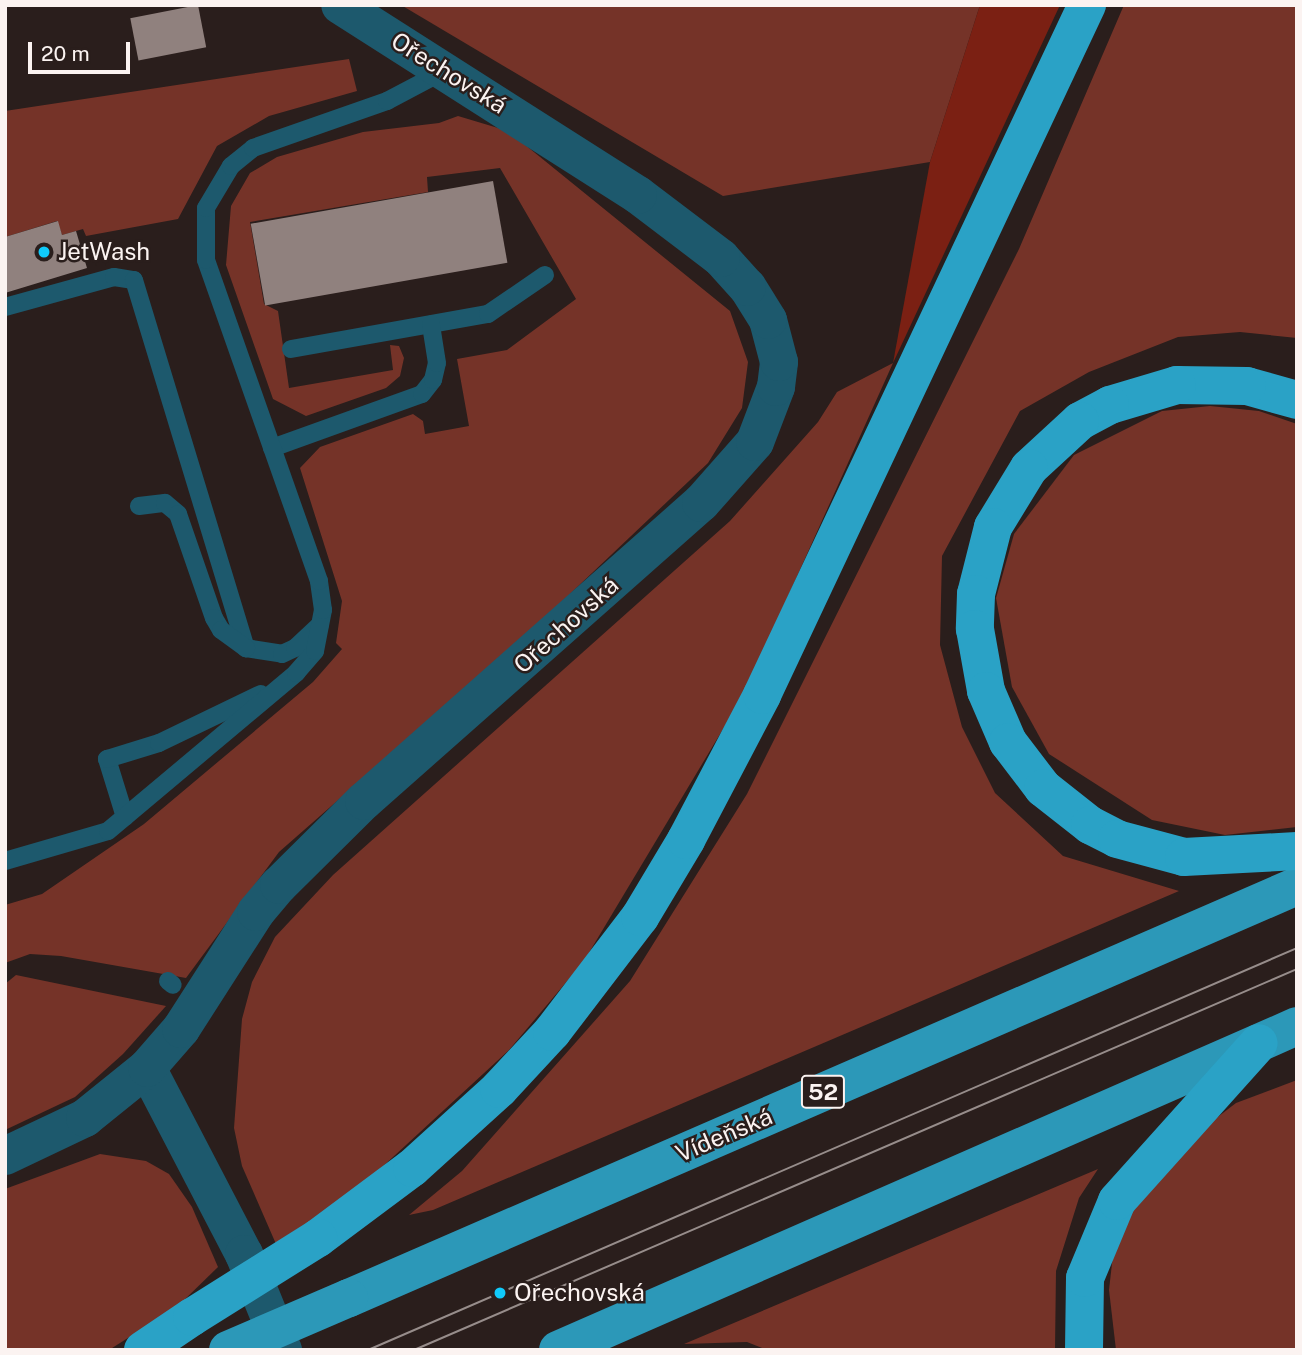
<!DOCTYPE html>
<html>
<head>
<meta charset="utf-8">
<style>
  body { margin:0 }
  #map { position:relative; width:1302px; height:1355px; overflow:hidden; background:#2a1e1c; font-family:"Public Sans",sans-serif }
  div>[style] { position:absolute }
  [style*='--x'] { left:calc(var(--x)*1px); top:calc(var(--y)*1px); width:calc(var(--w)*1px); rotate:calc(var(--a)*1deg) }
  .green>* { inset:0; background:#753328 }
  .forest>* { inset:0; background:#7b2013 }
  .building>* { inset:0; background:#90817e; transform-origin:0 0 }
  .service>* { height:18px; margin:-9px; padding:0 9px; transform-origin:9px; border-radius:9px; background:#1d596d }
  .tertiary>* { height:38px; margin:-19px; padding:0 19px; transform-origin:19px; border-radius:19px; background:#1d596d }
  .trunk>* { height:38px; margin:-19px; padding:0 19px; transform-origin:19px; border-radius:19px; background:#2c98b8 }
  .motorway>* { height:38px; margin:-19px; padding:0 19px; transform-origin:19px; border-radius:19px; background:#2aa2c6 }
  .tram>* { height:2px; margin:-1px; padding:0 1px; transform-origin:1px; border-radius:1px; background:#978d8b }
  .trunk-bridge>* { height:38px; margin:-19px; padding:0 19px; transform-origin:19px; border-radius:19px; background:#2c98b8 }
  .motorway-bridge>* { height:38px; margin:-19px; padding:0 19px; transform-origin:19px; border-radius:19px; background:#2aa2c6 }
  .dots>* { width:19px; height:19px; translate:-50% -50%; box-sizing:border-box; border:4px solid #2a1e1c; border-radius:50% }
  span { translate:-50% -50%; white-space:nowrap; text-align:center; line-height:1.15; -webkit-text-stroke:5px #2a1e1c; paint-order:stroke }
  .shield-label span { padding:2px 5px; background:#2a1e1c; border:2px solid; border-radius:5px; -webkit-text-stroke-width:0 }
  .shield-label { font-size:23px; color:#fbf3f1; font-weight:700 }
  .street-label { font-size:24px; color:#fbf3f1 }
  .poi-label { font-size:24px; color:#fbf3f1 }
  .left { translate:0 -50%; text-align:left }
  .frame { position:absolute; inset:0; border:7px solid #fbf3f1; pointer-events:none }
  .scale { position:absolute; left:28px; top:42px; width:102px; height:32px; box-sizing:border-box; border:4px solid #fbf3f1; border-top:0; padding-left:9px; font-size:21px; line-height:24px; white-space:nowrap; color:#fbf3f1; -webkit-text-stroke:5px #2a1e1c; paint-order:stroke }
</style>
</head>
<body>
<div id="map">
  <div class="green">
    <div style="clip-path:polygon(401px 5px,980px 5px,930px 162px,723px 196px)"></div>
    <div style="clip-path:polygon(1124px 5px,1297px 5px,1297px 338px,1240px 332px,1178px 337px,1089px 372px,1020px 411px,942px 556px,940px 645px,962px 727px,995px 793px,1063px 856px,1179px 891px,433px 1210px,409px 1215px,462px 1171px,630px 981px,747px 794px,1019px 249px)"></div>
    <div style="clip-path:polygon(349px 59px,357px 91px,269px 116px,217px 146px,178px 219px,86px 236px,83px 229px,62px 235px,57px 221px,5px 237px,5px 111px)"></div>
    <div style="clip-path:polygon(458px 116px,508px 131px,730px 311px,748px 362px,742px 408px,708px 463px,533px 629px,279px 852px,186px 978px,61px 956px,30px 954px,5px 963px,5px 905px,42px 894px,144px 824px,313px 682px,342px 649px,336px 643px,342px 601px,300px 468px,320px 447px,413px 414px,423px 421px,425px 434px,469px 426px,457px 359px,507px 350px,576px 299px,500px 168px,427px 177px,428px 192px,250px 222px,264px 304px,278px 311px,289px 388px,393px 370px,390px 345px,399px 346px,404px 358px,400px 376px,386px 388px,306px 416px,273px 399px,226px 265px,231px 206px,250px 173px,277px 157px,363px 132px,439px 123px)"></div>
    <div style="clip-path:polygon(893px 363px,744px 694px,584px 961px,509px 1050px,354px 1193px,276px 1244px,242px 1166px,234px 1128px,242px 1019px,252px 982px,275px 937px,333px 875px,730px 521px,818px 422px,837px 392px)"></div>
    <div style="clip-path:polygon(1210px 406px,1259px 411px,1297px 424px,1297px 827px,1225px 835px,1152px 820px,1049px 754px,1012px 687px,996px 598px,1014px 534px,1074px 455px,1162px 411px)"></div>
    <div style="clip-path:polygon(16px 975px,166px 1006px,123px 1054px,75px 1097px,5px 1130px,5px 984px)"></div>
    <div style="clip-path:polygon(1297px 1080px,1297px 1350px,1116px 1350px,1109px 1290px,1115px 1237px,1147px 1184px,1189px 1139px,1236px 1103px)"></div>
    <div style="clip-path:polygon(100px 1154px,146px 1161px,169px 1174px,192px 1207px,218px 1267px,178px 1306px,109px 1350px,5px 1350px,5px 1189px)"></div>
    <div style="clip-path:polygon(1098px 1169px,1079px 1198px,1056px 1271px,1055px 1350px,767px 1350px,747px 1342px,684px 1344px)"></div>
  </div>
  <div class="forest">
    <div style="clip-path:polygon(980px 5px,1060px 5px,893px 363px,930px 162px)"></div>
  </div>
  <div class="building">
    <div style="left:198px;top:5px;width:43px;height:69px;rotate:79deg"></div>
    <div style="left:493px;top:181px;width:83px;height:246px;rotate:80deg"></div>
    <div style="clip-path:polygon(58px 221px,62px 235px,76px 231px,87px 268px,5px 293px,5px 237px)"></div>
  </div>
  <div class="service">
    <div style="--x:5;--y:307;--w:113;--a:-15.4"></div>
    <div style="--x:114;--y:277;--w:20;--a:9"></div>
    <div style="--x:134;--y:280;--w:385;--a:73.1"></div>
    <div style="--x:246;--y:648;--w:36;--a:9"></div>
    <div style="--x:282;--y:654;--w:14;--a:-25"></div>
    <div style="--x:295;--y:648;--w:34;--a:-43"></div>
    <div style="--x:291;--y:349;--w:200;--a:-10.1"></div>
    <div style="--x:488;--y:314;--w:69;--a:-34.4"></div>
    <div style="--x:272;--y:448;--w:159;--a:-19.8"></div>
    <div style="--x:422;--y:394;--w:18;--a:-52"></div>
    <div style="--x:433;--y:380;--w:17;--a:-77"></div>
    <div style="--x:437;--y:363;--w:39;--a:-99"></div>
    <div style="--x:139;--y:506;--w:26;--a:-7"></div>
    <div style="--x:165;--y:503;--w:17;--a:40"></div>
    <div style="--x:178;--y:514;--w:110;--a:70.9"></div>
    <div style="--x:214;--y:618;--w:14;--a:60"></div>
    <div style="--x:221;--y:630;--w:31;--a:36"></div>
    <div style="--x:125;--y:817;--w:61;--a:-107.2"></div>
    <div style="--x:107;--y:759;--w:54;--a:-17.1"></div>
    <div style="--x:159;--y:743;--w:113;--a:-25.7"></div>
    <div style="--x:5;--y:861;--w:107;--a:-16.2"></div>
    <div style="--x:108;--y:831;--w:246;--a:-40"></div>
    <div style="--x:296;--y:673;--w:29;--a:-49"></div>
    <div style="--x:315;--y:651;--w:42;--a:-79"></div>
    <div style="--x:323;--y:610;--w:29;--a:-98"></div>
    <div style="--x:319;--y:581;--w:340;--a:-109.4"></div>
    <div style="--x:206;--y:260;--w:52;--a:-90"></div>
    <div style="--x:206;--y:208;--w:49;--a:-59.2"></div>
    <div style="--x:231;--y:166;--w:28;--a:-39"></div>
    <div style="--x:253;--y:148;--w:142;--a:-19.3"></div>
    <div style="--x:387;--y:101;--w:64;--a:-27.8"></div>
    <div style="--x:168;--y:981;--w:6;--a:39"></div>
  </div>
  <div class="tertiary">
    <div style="--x:147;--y:1068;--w:210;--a:62.5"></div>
    <div style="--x:244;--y:1254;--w:104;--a:67.9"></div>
    <div style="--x:5;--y:1156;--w:89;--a:-25.4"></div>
    <div style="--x:85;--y:1118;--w:80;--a:-38.9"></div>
    <div style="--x:147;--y:1068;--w:52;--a:-48.9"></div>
    <div style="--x:181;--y:1029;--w:139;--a:-57.3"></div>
    <div style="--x:256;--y:912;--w:35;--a:-50"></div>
    <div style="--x:279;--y:885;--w:120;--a:-44.7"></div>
    <div style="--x:364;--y:801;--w:450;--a:-41.5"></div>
    <div style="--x:701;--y:503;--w:81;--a:-48.5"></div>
    <div style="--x:755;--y:442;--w:59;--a:-69.1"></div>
    <div style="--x:776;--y:387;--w:25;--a:-83"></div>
    <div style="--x:779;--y:362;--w:43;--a:-104.7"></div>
    <div style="--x:768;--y:320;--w:39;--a:-122"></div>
    <div style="--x:747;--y:287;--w:39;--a:-132"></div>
    <div style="--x:721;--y:258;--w:104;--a:-142.8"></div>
    <div style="--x:638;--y:195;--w:353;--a:-147.5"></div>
  </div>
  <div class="trunk">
    <div style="--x:349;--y:1298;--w:1034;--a:-23.49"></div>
    <div style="--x:558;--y:1350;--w:807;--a:-23.67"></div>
  </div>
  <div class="motorway">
    <div style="--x:1297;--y:400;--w:52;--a:-164.4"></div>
    <div style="--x:1247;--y:386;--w:70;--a:-179.2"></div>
    <div style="--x:1177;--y:385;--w:70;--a:163.4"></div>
    <div style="--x:1110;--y:405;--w:34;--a:152"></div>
    <div style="--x:1080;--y:421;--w:69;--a:137.3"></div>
    <div style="--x:1029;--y:468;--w:69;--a:121.4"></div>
    <div style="--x:993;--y:527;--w:69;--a:104.2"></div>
    <div style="--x:976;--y:594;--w:35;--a:92"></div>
    <div style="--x:975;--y:629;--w:63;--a:79.9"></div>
    <div style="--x:986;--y:691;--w:56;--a:66.7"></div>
    <div style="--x:1008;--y:742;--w:58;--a:52.7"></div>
    <div style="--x:1043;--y:788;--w:60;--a:38.2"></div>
    <div style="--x:1090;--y:825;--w:30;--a:27"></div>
    <div style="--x:1117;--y:839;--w:69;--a:15"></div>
    <div style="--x:1184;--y:857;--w:113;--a:-3"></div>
    <div style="--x:318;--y:1238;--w:117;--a:-36.7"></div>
    <div style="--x:412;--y:1168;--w:118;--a:-42.2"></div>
    <div style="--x:499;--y:1089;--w:78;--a:-47.1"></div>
    <div style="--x:552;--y:1032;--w:145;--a:-52.6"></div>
    <div style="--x:640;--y:917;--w:90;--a:-59.1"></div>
    <div style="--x:686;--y:840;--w:164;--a:-62.3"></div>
    <div style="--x:762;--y:695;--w:763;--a:-64.78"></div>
    <div style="--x:143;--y:1350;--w:59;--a:-34"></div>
    <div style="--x:1084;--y:1350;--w:72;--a:-89.2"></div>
    <div style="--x:1085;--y:1278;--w:83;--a:-67.4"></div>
    <div style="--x:1117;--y:1201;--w:212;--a:-48.1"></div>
  </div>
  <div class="tram">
    <div style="--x:368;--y:1350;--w:1012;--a:-23.4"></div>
    <div style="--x:414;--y:1350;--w:962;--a:-23.34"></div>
  </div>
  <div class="trunk-bridge">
    <div style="--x:228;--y:1350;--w:132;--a:-23.3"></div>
  </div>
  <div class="motorway-bridge">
    <div style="--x:192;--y:1317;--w:149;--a:-32.1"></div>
  </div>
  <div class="dots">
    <div style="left:44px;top:252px;background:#10cafa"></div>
    <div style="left:500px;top:1293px;background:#10cafa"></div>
  </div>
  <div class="shield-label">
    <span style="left:823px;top:1092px">52</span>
  </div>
  <div class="street-label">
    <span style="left:449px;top:73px;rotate:32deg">Ořechovská</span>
    <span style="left:566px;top:625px;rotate:-42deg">Ořechovská</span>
    <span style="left:724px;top:1135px;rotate:-23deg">Vídeňská</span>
  </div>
  <div class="poi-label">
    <span class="left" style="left:58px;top:252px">JetWash</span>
    <span class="left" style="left:514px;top:1293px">Ořechovská</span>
  </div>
  <div class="frame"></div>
  <div class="scale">20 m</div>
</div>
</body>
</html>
